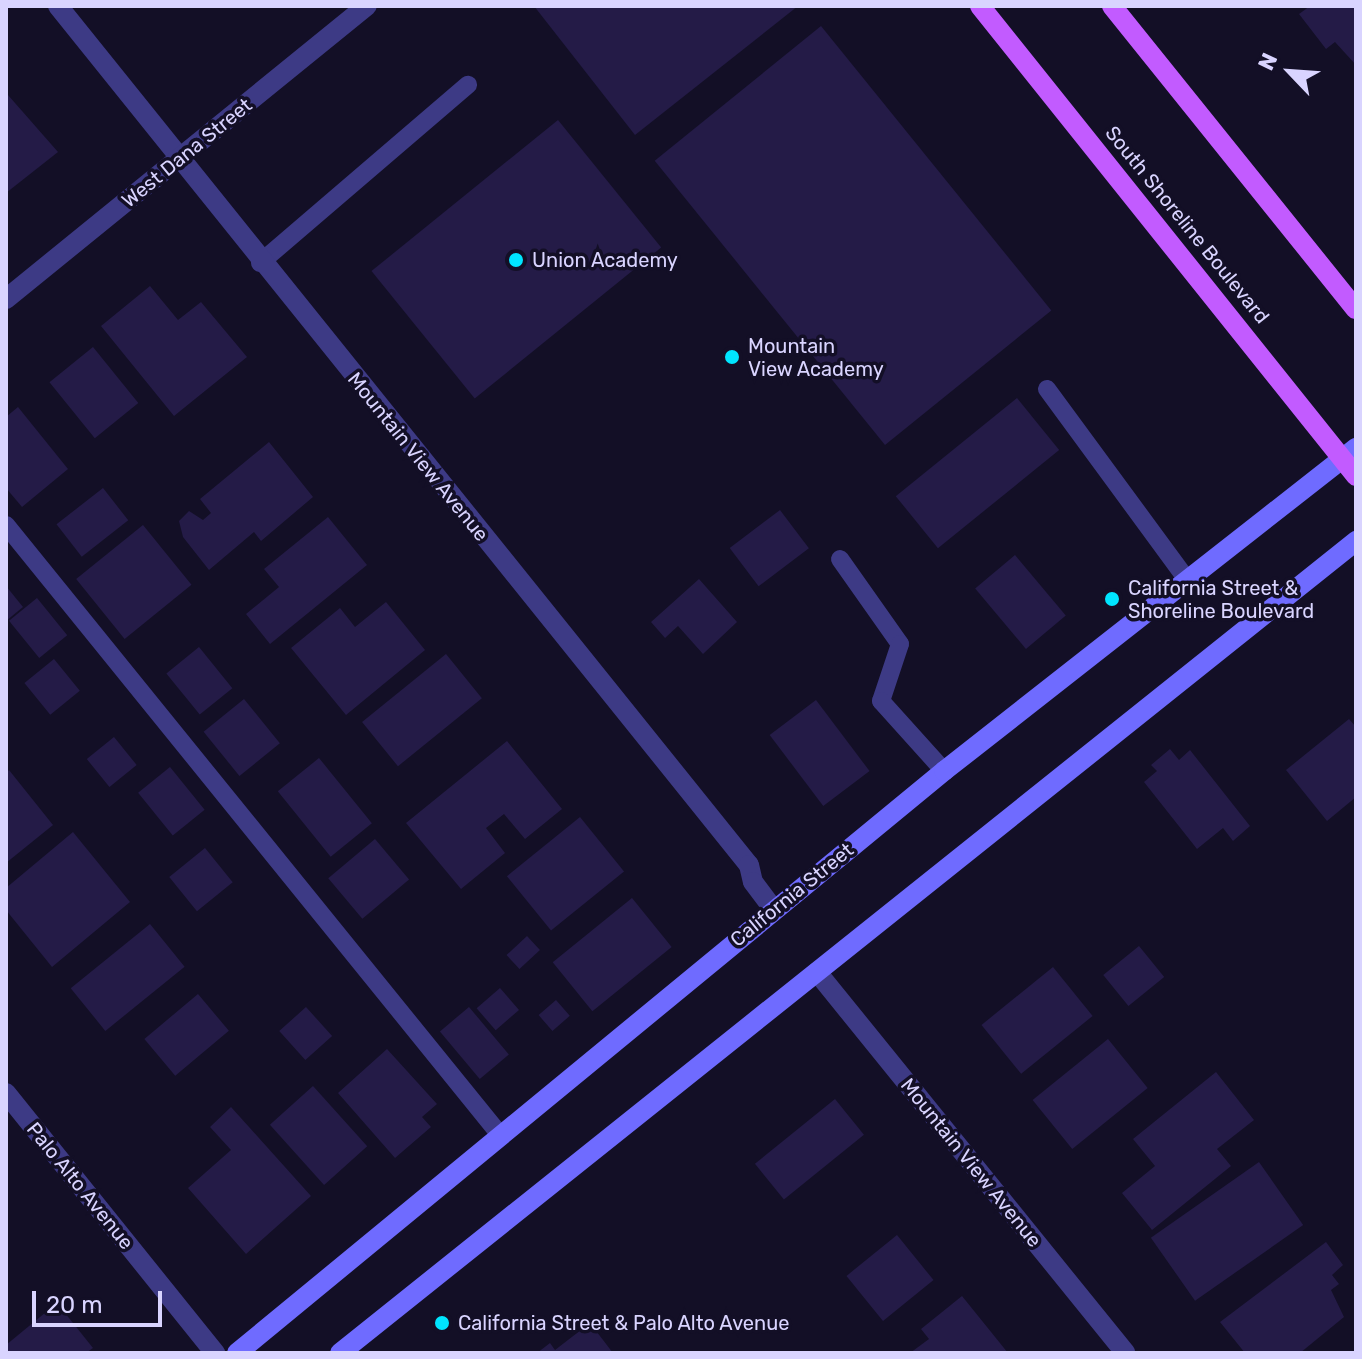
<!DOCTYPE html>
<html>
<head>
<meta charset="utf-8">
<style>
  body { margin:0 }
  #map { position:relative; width:1362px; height:1359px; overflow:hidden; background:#130f26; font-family:Rubik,sans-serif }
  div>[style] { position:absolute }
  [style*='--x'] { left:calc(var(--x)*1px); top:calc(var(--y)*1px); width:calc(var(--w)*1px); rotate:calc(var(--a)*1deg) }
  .building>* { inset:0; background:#241b47; transform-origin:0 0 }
  .lane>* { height:18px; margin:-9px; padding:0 9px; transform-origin:9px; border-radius:9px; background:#3d3a85 }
  .street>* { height:20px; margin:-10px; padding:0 10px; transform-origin:10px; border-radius:10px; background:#3d3a85 }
  .secondary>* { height:20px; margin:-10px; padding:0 10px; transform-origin:10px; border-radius:10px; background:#6f6bff }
  .primary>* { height:20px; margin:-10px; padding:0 10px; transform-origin:10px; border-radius:10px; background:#c25bff }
  .dots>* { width:22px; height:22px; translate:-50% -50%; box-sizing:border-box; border:4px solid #130f26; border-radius:50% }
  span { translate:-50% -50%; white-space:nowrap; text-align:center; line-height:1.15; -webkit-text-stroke:7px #130f26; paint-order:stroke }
  .street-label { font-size:20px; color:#d9d4ff }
  .poi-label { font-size:20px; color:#d9d4ff }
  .left { translate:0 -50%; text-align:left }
  .frame { position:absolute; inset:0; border:8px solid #d9d4ff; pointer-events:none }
  .north { position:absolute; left:1250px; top:32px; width:80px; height:80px; -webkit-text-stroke:6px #130f26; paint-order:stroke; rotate:295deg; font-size:22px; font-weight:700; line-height:32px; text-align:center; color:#d9d4ff }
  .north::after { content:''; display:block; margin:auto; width:28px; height:36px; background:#d9d4ff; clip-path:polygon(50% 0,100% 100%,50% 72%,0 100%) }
  .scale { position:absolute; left:32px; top:1291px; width:130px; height:36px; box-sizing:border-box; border:4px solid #d9d4ff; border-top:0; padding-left:10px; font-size:24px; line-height:28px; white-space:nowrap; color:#d9d4ff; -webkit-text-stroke:6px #130f26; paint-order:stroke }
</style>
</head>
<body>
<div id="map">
  <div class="building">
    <div style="clip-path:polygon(534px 6px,798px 6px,635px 135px)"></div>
    <div style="clip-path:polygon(1310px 6px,1356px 6px,1356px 65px,1335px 42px,1326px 49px,1299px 14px)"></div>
    <div style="left:821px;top:26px;width:366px;height:214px;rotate:51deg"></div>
    <div style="clip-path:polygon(8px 95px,58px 152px,6px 193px,6px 97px)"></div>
    <div style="left:558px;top:120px;width:164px;height:240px;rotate:51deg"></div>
    <div style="clip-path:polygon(150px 286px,178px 320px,201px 302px,247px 357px,174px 416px,101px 326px)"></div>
    <div style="left:93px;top:347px;width:72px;height:56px;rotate:51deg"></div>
    <div style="left:1017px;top:398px;width:67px;height:156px;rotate:51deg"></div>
    <div style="clip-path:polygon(18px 407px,68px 469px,22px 507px,6px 488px,6px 417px)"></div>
    <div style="clip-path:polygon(269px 442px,313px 497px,261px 541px,254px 532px,209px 570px,183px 537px,179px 521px,189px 511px,203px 520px,211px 513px,200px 499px)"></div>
    <div style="left:103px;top:488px;width:41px;height:59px;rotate:52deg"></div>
    <div style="left:780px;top:510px;width:48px;height:63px;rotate:53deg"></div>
    <div style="clip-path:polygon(328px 517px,367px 565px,270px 644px,246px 614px,279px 587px,264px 569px)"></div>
    <div style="left:143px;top:525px;width:77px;height:86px;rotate:51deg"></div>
    <div style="left:1015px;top:555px;width:79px;height:52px;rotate:50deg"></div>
    <div style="clip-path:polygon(699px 579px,737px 622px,703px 654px,678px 626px,665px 638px,651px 622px)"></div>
    <div style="clip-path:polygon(6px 586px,23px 607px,6px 621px)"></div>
    <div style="left:37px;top:598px;width:48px;height:36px;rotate:51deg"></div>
    <div style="clip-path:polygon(386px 602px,425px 650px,346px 715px,291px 648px,340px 608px,355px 627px)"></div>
    <div style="left:199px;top:647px;width:53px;height:42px;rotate:51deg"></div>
    <div style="left:446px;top:654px;width:57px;height:108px;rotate:51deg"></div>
    <div style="left:54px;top:659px;width:41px;height:38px;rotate:51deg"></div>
    <div style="left:244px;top:699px;width:57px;height:52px;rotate:51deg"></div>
    <div style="left:816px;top:700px;width:89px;height:58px;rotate:53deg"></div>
    <div style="clip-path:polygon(1349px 719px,1356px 727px,1356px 797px,1327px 821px,1286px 770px)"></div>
    <div style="left:114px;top:737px;width:36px;height:35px;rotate:51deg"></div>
    <div style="clip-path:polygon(507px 741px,562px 809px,525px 839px,504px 814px,486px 828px,505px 853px,461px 889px,406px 823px)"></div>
    <div style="clip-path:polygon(1170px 749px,1179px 760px,1190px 750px,1250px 826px,1233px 841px,1223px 828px,1197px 849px,1144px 782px,1157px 771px,1151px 765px)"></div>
    <div style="left:319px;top:758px;width:84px;height:53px;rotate:51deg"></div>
    <div style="left:170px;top:767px;width:55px;height:41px;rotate:51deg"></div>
    <div style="clip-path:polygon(9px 770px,53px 825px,6px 863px,6px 773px)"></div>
    <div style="left:580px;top:817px;width:70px;height:94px;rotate:51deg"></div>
    <div style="clip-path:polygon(73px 832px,130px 902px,52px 967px,6px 910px,6px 888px)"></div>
    <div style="left:375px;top:839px;width:53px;height:61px;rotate:50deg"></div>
    <div style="left:205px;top:848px;width:44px;height:46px;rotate:51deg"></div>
    <div style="left:632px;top:898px;width:63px;height:102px;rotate:51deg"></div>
    <div style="left:150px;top:924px;width:55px;height:102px;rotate:51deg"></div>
    <div style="left:527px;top:936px;width:19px;height:28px;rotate:47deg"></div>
    <div style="left:1139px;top:946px;width:40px;height:46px;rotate:51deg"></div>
    <div style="left:1053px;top:967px;width:63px;height:92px;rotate:51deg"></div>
    <div style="left:500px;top:988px;width:29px;height:31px;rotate:49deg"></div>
    <div style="left:198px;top:994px;width:48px;height:70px;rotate:50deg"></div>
    <div style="left:556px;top:1000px;width:21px;height:23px;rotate:49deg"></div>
    <div style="left:306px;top:1007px;width:39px;height:36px;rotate:48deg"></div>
    <div style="left:469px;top:1007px;width:62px;height:38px;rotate:50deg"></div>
    <div style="left:1108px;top:1039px;width:63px;height:97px;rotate:51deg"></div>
    <div style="clip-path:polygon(387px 1049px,437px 1104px,422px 1117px,431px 1127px,395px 1158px,338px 1093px)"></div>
    <div style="clip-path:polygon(1216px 1072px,1254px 1120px,1217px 1149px,1231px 1166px,1152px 1230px,1122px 1193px,1155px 1166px,1133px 1139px)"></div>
    <div style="left:313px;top:1086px;width:81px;height:58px;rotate:48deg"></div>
    <div style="left:835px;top:1099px;width:46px;height:103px;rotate:51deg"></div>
    <div style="clip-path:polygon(231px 1107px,311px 1196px,246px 1254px,188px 1188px,231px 1150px,210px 1127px)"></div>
    <div style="left:1259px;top:1162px;width:77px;height:132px;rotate:55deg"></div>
    <div style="left:897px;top:1235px;width:58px;height:65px;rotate:51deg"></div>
    <div style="clip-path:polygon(1326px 1242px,1343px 1265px,1332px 1275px,1339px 1284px,1331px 1290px,1344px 1317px,1300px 1353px,1245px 1353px,1220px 1322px)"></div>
    <div style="clip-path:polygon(962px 1296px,1008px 1353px,910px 1353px,929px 1339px,921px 1329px)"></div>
    <div style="clip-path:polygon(57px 1303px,93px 1348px,86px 1353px,6px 1353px,6px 1345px)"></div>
    <div style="clip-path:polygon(590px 1323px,613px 1353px,537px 1353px,550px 1343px,555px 1350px)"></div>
  </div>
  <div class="lane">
    <div style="--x:260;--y:263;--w:274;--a:-40.6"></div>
    <div style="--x:1047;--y:389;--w:238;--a:53.7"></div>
    <div style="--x:6;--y:525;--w:786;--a:50.99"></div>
    <div style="--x:840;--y:559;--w:104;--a:54.8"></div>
    <div style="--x:900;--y:644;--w:60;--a:108.4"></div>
    <div style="--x:881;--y:701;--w:94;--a:48"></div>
  </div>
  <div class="street">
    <div style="--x:58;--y:6;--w:1102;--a:51.19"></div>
    <div style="--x:749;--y:865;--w:17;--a:77"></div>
    <div style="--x:753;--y:882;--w:34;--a:53"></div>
    <div style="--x:6;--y:299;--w:465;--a:-39.1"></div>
    <div style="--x:817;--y:972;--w:490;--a:51"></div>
    <div style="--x:6;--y:1093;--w:334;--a:51.2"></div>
  </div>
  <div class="secondary">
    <div style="--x:237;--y:1353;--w:916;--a:-39.46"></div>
    <div style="--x:944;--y:771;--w:524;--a:-38.1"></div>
    <div style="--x:340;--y:1353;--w:1301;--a:-38.63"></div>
  </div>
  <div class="primary">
    <div style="--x:980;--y:6;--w:602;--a:51.34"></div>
    <div style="--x:1112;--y:6;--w:389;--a:51.2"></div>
  </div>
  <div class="dots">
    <div style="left:516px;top:260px;background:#00e5ff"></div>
    <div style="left:732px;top:357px;background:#00e5ff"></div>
    <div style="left:1112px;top:599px;background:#00e5ff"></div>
    <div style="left:442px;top:1323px;background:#00e5ff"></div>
  </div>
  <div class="street-label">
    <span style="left:187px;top:153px;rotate:-39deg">West Dana Street</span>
    <span style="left:1187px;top:225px;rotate:51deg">South Shoreline Boulevard</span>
    <span style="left:418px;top:457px;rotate:51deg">Mountain View Avenue</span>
    <span style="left:792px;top:895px;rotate:-39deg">California Street</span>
    <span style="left:971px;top:1163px;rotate:51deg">Mountain View Avenue</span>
    <span style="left:80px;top:1186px;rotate:51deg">Palo Alto Avenue</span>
  </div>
  <div class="poi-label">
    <span class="left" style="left:532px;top:260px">Union Academy</span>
    <span class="left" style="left:748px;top:358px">Mountain<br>View Academy</span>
    <span class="left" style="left:1128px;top:600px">California Street &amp;<br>Shoreline Boulevard</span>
    <span class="left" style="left:458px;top:1323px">California Street &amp; Palo Alto Avenue</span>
  </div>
  <div class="frame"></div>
  <div class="north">N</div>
  <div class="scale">20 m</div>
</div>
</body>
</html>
